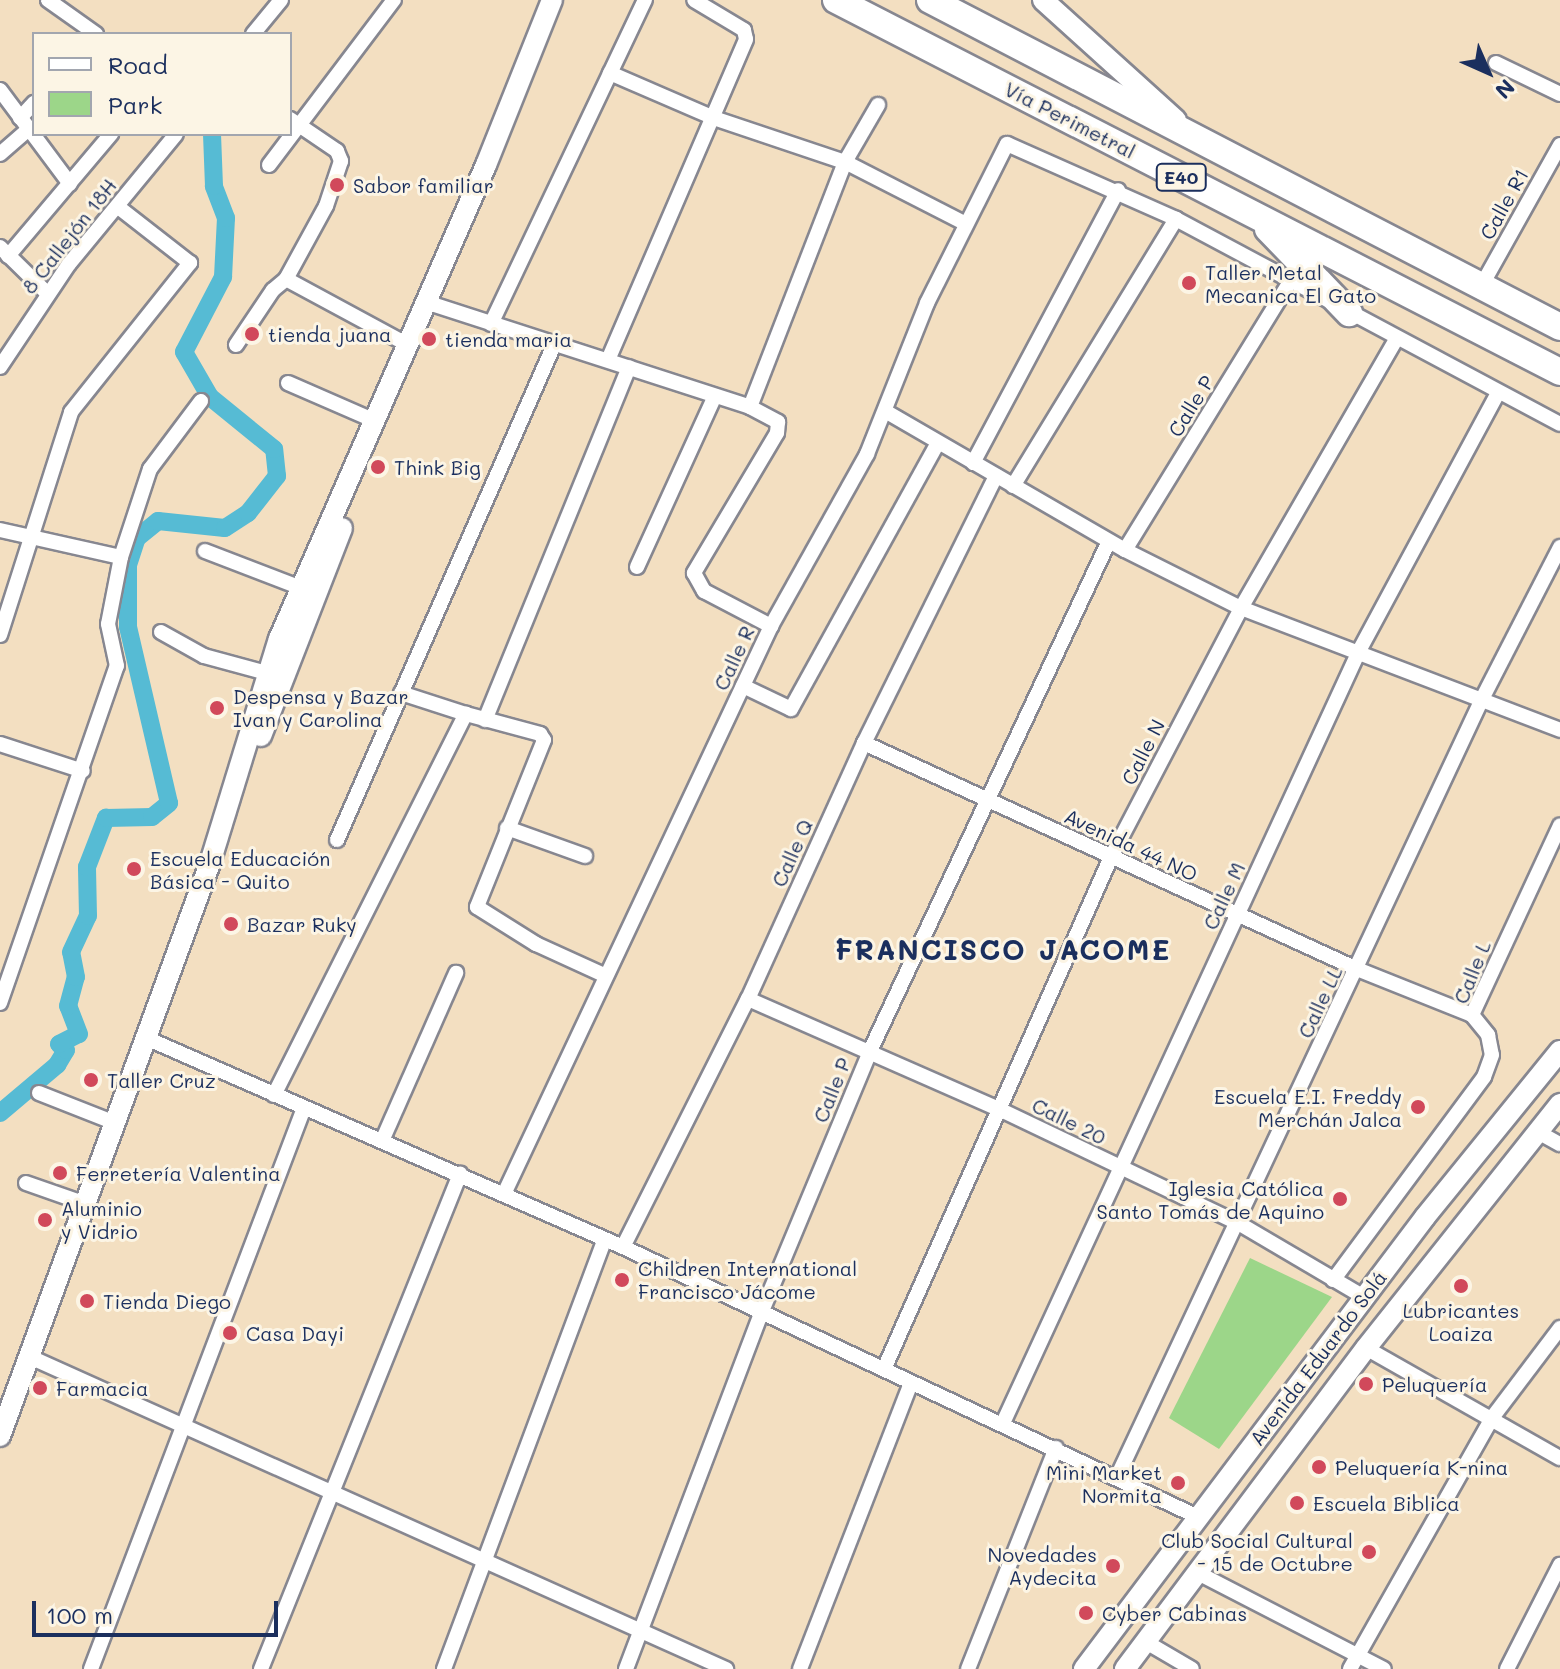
<!DOCTYPE html>
<html>
<head>
<meta charset="utf-8">
<style>
  body { margin:0 }
  #map { position:relative; width:1560px; height:1669px; overflow:hidden; background:#f3dfc1; font-family:Mali,sans-serif }
  div>[style] { position:absolute }
  [style*='--x'] { left:calc(var(--x)*1px); top:calc(var(--y)*1px); width:calc(var(--w)*1px); rotate:calc(var(--a)*1deg) }
  .green>* { inset:0; background:#9cd689 }
  .canal>* { height:18px; margin:-9px; padding:0 9px; transform-origin:9px; border-radius:9px; background:#56bbd4 }
  .roads { filter:drop-shadow(2px 0 #878790) drop-shadow(-2px 0 #878790) drop-shadow(0 2px #878790) drop-shadow(0 -2px #878790) }
  .street>* { height:14px; margin:-7px; padding:0 7px; transform-origin:7px; border-radius:7px; background:#fff }
  .secondary>* { height:20px; margin:-10px; padding:0 10px; transform-origin:10px; border-radius:10px; background:#fff }
  .highway>* { height:26px; margin:-13px; padding:0 13px; transform-origin:13px; border-radius:13px; background:#fff }
  .dots>* { width:22px; height:22px; translate:-50% -50%; box-sizing:border-box; border:4px solid #fcf5e5; border-radius:50% }
  span { translate:-50% -50%; white-space:nowrap; text-align:center; line-height:1.15; -webkit-text-stroke:6px #fcf5e5; paint-order:stroke }
  .shield-label span { padding:2px 6px; background:#fcf5e5; border:2px solid; border-radius:6px; -webkit-text-stroke-width:0 }
  .shield-label { font-size:18px; color:#1b2f5e; font-weight:700 }
  .street-label { font-size:20px; color:#1b2f5e }
  .poi-label { font-size:20px; color:#1b2f5e }
  .left { translate:0 -50%; text-align:left }
  .right { translate:-100% -50%; text-align:right }
  .district-label { font-size:28px; color:#1b2f5e; font-weight:700; letter-spacing:2px }
  .legend { position:absolute; left:32px; top:32px; width:260px; height:104px; box-sizing:border-box; background:#fcf5e5; border:2px solid #a2a6af; margin:0; padding:10px 14px; list-style:none; font-size:24px; color:#1b2f5e }
  .legend li { display:flex; align-items:center; gap:16px; height:40px }
  .legend b { width:40px; border:2px solid #a2a6af }
  .north { position:absolute; left:1448px; top:32px; width:80px; height:80px; -webkit-text-stroke:6px #fcf5e5; paint-order:stroke; rotate:135deg; font-size:22px; font-weight:700; line-height:32px; text-align:center; color:#1b2f5e }
  .north::after { content:''; display:block; margin:auto; width:28px; height:36px; background:#1b2f5e; clip-path:polygon(50% 0,100% 100%,50% 72%,0 100%) }
  .scale { position:absolute; left:32px; top:1601px; width:246px; height:36px; box-sizing:border-box; border:4px solid #1b2f5e; border-top:0; padding-left:10px; font-size:24px; line-height:28px; white-space:nowrap; color:#1b2f5e; -webkit-text-stroke:6px #fcf5e5; paint-order:stroke }
</style>
</head>
<body>
<div id="map">
  <div class="green">
    <div style="clip-path:polygon(1250px 1258px,1332px 1297px,1219px 1449px,1169px 1418px)"></div>
  </div>
  <div class="canal">
    <div style="--x:0;--y:1113;--w:75;--a:-40.1"></div>
    <div style="--x:57;--y:1065;--w:17;--a:-59"></div>
    <div style="--x:66;--y:1050;--w:9;--a:-139"></div>
    <div style="--x:59;--y:1044;--w:22;--a:-27"></div>
    <div style="--x:79;--y:1034;--w:30;--a:-111"></div>
    <div style="--x:68;--y:1006;--w:30;--a:-75"></div>
    <div style="--x:76;--y:977;--w:25;--a:-101"></div>
    <div style="--x:71;--y:952;--w:40;--a:-65"></div>
    <div style="--x:88;--y:916;--w:49;--a:-91.2"></div>
    <div style="--x:87;--y:867;--w:53;--a:-68.8"></div>
    <div style="--x:106;--y:818;--w:46;--a:-1.2"></div>
    <div style="--x:152;--y:817;--w:22;--a:-39"></div>
    <div style="--x:169;--y:803;--w:181;--a:-103.1"></div>
    <div style="--x:128;--y:627;--w:62;--a:-90"></div>
    <div style="--x:128;--y:565;--w:28;--a:-72"></div>
    <div style="--x:137;--y:538;--w:27;--a:-39"></div>
    <div style="--x:158;--y:521;--w:67;--a:6"></div>
    <div style="--x:225;--y:528;--w:27;--a:-33"></div>
    <div style="--x:248;--y:513;--w:47;--a:-51.9"></div>
    <div style="--x:277;--y:476;--w:27;--a:-96"></div>
    <div style="--x:274;--y:449;--w:82;--a:-140.9"></div>
    <div style="--x:210;--y:397;--w:52;--a:-120"></div>
    <div style="--x:184;--y:352;--w:85;--a:-62.5"></div>
    <div style="--x:223;--y:277;--w:59;--a:-87.1"></div>
    <div style="--x:226;--y:218;--w:34;--a:-111"></div>
    <div style="--x:214;--y:186;--w:52;--a:-92.2"></div>
  </div>
  <div class="roads">
    <div class="street">
      <div style="--x:48;--y:0;--w:59;--a:35.3"></div>
      <div style="--x:253;--y:34;--w:44;--a:-50.5"></div>
      <div style="--x:1496;--y:63;--w:71;--a:25.8"></div>
      <div style="--x:610;--y:73;--w:113;--a:23.4"></div>
      <div style="--x:714;--y:118;--w:138;--a:18.6"></div>
      <div style="--x:845;--y:162;--w:136;--a:27.1"></div>
      <div style="--x:0;--y:90;--w:117;--a:53.3"></div>
      <div style="--x:20;--y:118;--w:21;--a:-47"></div>
      <div style="--x:290;--y:119;--w:57;--a:34.2"></div>
      <div style="--x:337;--y:151;--w:11;--a:68"></div>
      <div style="--x:341;--y:161;--w:47;--a:108.4"></div>
      <div style="--x:326;--y:206;--w:83;--a:118.7"></div>
      <div style="--x:286;--y:279;--w:136;--a:28.4"></div>
      <div style="--x:0;--y:154;--w:38;--a:-41"></div>
      <div style="--x:269;--y:165;--w:207;--a:-52.9"></div>
      <div style="--x:0;--y:247;--w:66;--a:44.4"></div>
      <div style="--x:8;--y:256;--w:160;--a:-49.8"></div>
      <div style="--x:1483;--y:283;--w:158;--a:-60.8"></div>
      <div style="--x:435;--y:305;--w:331;--a:17.9"></div>
      <div style="--x:750;--y:407;--w:32;--a:28"></div>
      <div style="--x:778;--y:422;--w:11;--a:95"></div>
      <div style="--x:777;--y:433;--w:163;--a:120.7"></div>
      <div style="--x:694;--y:573;--w:21;--a:61"></div>
      <div style="--x:704;--y:591;--w:76;--a:27.6"></div>
      <div style="--x:491;--y:324;--w:359;--a:-64.6"></div>
      <div style="--x:236;--y:345;--w:66;--a:-56.1"></div>
      <div style="--x:273;--y:290;--w:17;--a:-40"></div>
      <div style="--x:608;--y:360;--w:349;--a:-66.7"></div>
      <div style="--x:746;--y:39;--w:9;--a:-103"></div>
      <div style="--x:744;--y:30;--w:58;--a:-149"></div>
      <div style="--x:0;--y:367;--w:124;--a:-56.2"></div>
      <div style="--x:69;--y:264;--w:168;--a:-50.5"></div>
      <div style="--x:288;--y:383;--w:93;--a:23.5"></div>
      <div style="--x:750;--y:407;--w:263;--a:-68.8"></div>
      <div style="--x:845;--y:162;--w:66;--a:-59.9"></div>
      <div style="--x:885;--y:411;--w:277;--a:30.1"></div>
      <div style="--x:1125;--y:550;--w:130;--a:26.6"></div>
      <div style="--x:1241;--y:608;--w:342;--a:20.9"></div>
      <div style="--x:973;--y:463;--w:309;--a:-62"></div>
      <div style="--x:1013;--y:486;--w:313;--a:-58.6"></div>
      <div style="--x:0;--y:530;--w:124;--a:12.6"></div>
      <div style="--x:1125;--y:550;--w:315;--a:-58.4"></div>
      <div style="--x:205;--y:551;--w:101;--a:21"></div>
      <div style="--x:637;--y:567;--w:188;--a:-65.5"></div>
      <div style="--x:161;--y:632;--w:49;--a:29.2"></div>
      <div style="--x:204;--y:656;--w:65;--a:15.1"></div>
      <div style="--x:0;--y:635;--w:234;--a:-72.3"></div>
      <div style="--x:71;--y:412;--w:191;--a:-51.4"></div>
      <div style="--x:190;--y:263;--w:91;--a:-142.1"></div>
      <div style="--x:743;--y:686;--w:53;--a:25.6"></div>
      <div style="--x:791;--y:709;--w:304;--a:-61.1"></div>
      <div style="--x:401;--y:693;--w:68;--a:17.9"></div>
      <div style="--x:485;--y:720;--w:381;--a:-67.8"></div>
      <div style="--x:864;--y:743;--w:542;--a:24.63"></div>
      <div style="--x:1357;--y:969;--w:124;--a:21.8"></div>
      <div style="--x:1472;--y:1015;--w:26;--a:51"></div>
      <div style="--x:1488;--y:1035;--w:20;--a:79"></div>
      <div style="--x:1492;--y:1055;--w:23;--a:110"></div>
      <div style="--x:1484;--y:1077;--w:253;--a:126.6"></div>
      <div style="--x:0;--y:744;--w:87;--a:18"></div>
      <div style="--x:507;--y:828;--w:83;--a:19.7"></div>
      <div style="--x:337;--y:840;--w:540;--a:-66.33"></div>
      <div style="--x:748;--y:999;--w:276;--a:23.7"></div>
      <div style="--x:1001;--y:1110;--w:265;--a:25.5"></div>
      <div style="--x:1240;--y:1224;--w:144;--a:30.5"></div>
      <div style="--x:0;--y:1003;--w:357;--a:-70.9"></div>
      <div style="--x:117;--y:666;--w:43;--a:-102.1"></div>
      <div style="--x:108;--y:624;--w:68;--a:-79"></div>
      <div style="--x:121;--y:557;--w:93;--a:-71.8"></div>
      <div style="--x:150;--y:469;--w:85;--a:-53.1"></div>
      <div style="--x:1472;--y:1015;--w:209;--a:-65.1"></div>
      <div style="--x:146;--y:1038;--w:521;--a:23.66"></div>
      <div style="--x:623;--y:1247;--w:635;--a:25.15"></div>
      <div style="--x:39;--y:1093;--w:82;--a:21.5"></div>
      <div style="--x:274;--y:1095;--w:427;--a:-63.3"></div>
      <div style="--x:466;--y:714;--w:77;--a:15.1"></div>
      <div style="--x:540;--y:734;--w:7;--a:56"></div>
      <div style="--x:544;--y:740;--w:180;--a:111.9"></div>
      <div style="--x:477;--y:907;--w:70;--a:32.1"></div>
      <div style="--x:536;--y:944;--w:75;--a:24.5"></div>
      <div style="--x:1538;--y:1132;--w:25;--a:29"></div>
      <div style="--x:382;--y:1141;--w:184;--a:-66.2"></div>
      <div style="--x:26;--y:1183;--w:64;--a:19.3"></div>
      <div style="--x:504;--y:1194;--w:628;--a:-64.82"></div>
      <div style="--x:771;--y:626;--w:197;--a:-60.8"></div>
      <div style="--x:867;--y:454;--w:162;--a:-68.3"></div>
      <div style="--x:927;--y:303;--w:178;--a:-63.3"></div>
      <div style="--x:1007;--y:144;--w:185;--a:23.9"></div>
      <div style="--x:1176;--y:219;--w:435;--a:28.1"></div>
      <div style="--x:623;--y:1247;--w:278;--a:-63.3"></div>
      <div style="--x:748;--y:999;--w:281;--a:-65.6"></div>
      <div style="--x:864;--y:743;--w:298;--a:-63.7"></div>
      <div style="--x:1366;--y:1348;--w:223;--a:29.6"></div>
      <div style="--x:30;--y:1357;--w:763;--a:24.15"></div>
      <div style="--x:884;--y:1369;--w:560;--a:-66.09"></div>
      <div style="--x:1111;--y:857;--w:281;--a:-62.4"></div>
      <div style="--x:1241;--y:608;--w:310;--a:-60"></div>
      <div style="--x:1003;--y:1423;--w:850;--a:-65.24"></div>
      <div style="--x:1359;--y:651;--w:293;--a:-61.7"></div>
      <div style="--x:1118;--y:1475;--w:857;--a:-64.87"></div>
      <div style="--x:1482;--y:699;--w:171;--a:-62.8"></div>
      <div style="--x:1198;--y:1573;--w:209;--a:27.3"></div>
      <div style="--x:1146;--y:1642;--w:53;--a:30.4"></div>
      <div style="--x:91;--y:1669;--w:600;--a:-69.21"></div>
      <div style="--x:261;--y:1669;--w:534;--a:-68.1"></div>
      <div style="--x:444;--y:1669;--w:457;--a:-69.5"></div>
      <div style="--x:626;--y:1669;--w:383;--a:-69.2"></div>
      <div style="--x:762;--y:1311;--w:282;--a:-67.4"></div>
      <div style="--x:870;--y:1051;--w:563;--a:-64.89"></div>
      <div style="--x:800;--y:1669;--w:307;--a:-68.8"></div>
      <div style="--x:968;--y:1669;--w:238;--a:-68.3"></div>
      <div style="--x:1350;--y:1669;--w:288;--a:-60.5"></div>
      <div style="--x:1492;--y:1418;--w:113;--a:-52.9"></div>
      <div style="--x:1507;--y:1669;--w:117;--a:-63"></div>
    </div>
    <div class="secondary">
      <div style="--x:1043;--y:0;--w:179;--a:42.1"></div>
      <div style="--x:261;--y:736;--w:223;--a:-68.7"></div>
      <div style="--x:0;--y:1436;--w:610;--a:-69.87"></div>
      <div style="--x:210;--y:863;--w:234;--a:-72.9"></div>
      <div style="--x:279;--y:639;--w:517;--a:-66.41"></div>
      <div style="--x:486;--y:165;--w:178;--a:-68.2"></div>
      <div style="--x:1084;--y:1669;--w:566;--a:-52.97"></div>
      <div style="--x:1425;--y:1217;--w:214;--a:-50.9"></div>
      <div style="--x:1125;--y:1669;--w:401;--a:-53.1"></div>
      <div style="--x:1366;--y:1348;--w:312;--a:-51.5"></div>
    </div>
    <div class="highway">
      <div style="--x:836;--y:0;--w:814;--a:27.19"></div>
      <div style="--x:930;--y:0;--w:710;--a:27.43"></div>
      <div style="--x:1268;--y:229;--w:117;--a:46"></div>
    </div>
  </div>
  <div class="dots">
    <div style="left:337px;top:185px;background:#d1495b"></div>
    <div style="left:1189px;top:283px;background:#d1495b"></div>
    <div style="left:252px;top:334px;background:#d1495b"></div>
    <div style="left:429px;top:339px;background:#d1495b"></div>
    <div style="left:378px;top:467px;background:#d1495b"></div>
    <div style="left:217px;top:708px;background:#d1495b"></div>
    <div style="left:134px;top:869px;background:#d1495b"></div>
    <div style="left:231px;top:924px;background:#d1495b"></div>
    <div style="left:91px;top:1080px;background:#d1495b"></div>
    <div style="left:1418px;top:1107px;background:#d1495b"></div>
    <div style="left:60px;top:1173px;background:#d1495b"></div>
    <div style="left:1340px;top:1199px;background:#d1495b"></div>
    <div style="left:45px;top:1220px;background:#d1495b"></div>
    <div style="left:622px;top:1280px;background:#d1495b"></div>
    <div style="left:1461px;top:1286px;background:#d1495b"></div>
    <div style="left:87px;top:1301px;background:#d1495b"></div>
    <div style="left:230px;top:1333px;background:#d1495b"></div>
    <div style="left:1366px;top:1384px;background:#d1495b"></div>
    <div style="left:40px;top:1388px;background:#d1495b"></div>
    <div style="left:1319px;top:1467px;background:#d1495b"></div>
    <div style="left:1178px;top:1483px;background:#d1495b"></div>
    <div style="left:1297px;top:1503px;background:#d1495b"></div>
    <div style="left:1369px;top:1552px;background:#d1495b"></div>
    <div style="left:1113px;top:1566px;background:#d1495b"></div>
    <div style="left:1086px;top:1613px;background:#d1495b"></div>
  </div>
  <div class="shield-label">
    <span style="left:1181px;top:177px">E40</span>
  </div>
  <div class="street-label">
    <span style="left:1070px;top:120px;rotate:27deg">Vía Perimetral</span>
    <span style="left:1504px;top:204px;rotate:-61deg">Calle R1</span>
    <span style="left:69px;top:236px;rotate:-52deg">8 Callejón 18H</span>
    <span style="left:1191px;top:406px;rotate:-58deg">Calle P</span>
    <span style="left:734px;top:658px;rotate:-65deg">Calle R</span>
    <span style="left:1143px;top:752px;rotate:-63deg">Calle N</span>
    <span style="left:1131px;top:845px;rotate:25deg">Avenida 44 NO</span>
    <span style="left:792px;top:853px;rotate:-66deg">Calle Q</span>
    <span style="left:1224px;top:896px;rotate:-65deg">Calle M</span>
    <span style="left:1472px;top:972px;rotate:-68deg">Calle L</span>
    <span style="left:1320px;top:1002px;rotate:-65deg">Calle LL</span>
    <span style="left:832px;top:1090px;rotate:-68deg">Calle P</span>
    <span style="left:1069px;top:1121px;rotate:26deg">Calle 20</span>
    <span style="left:1318px;top:1358px;rotate:-53deg">Avenida Eduardo Solá</span>
  </div>
  <div class="poi-label">
    <span class="left" style="left:353px;top:185px">Sabor familiar</span>
    <span class="left" style="left:1205px;top:284px">Taller Metal<br>Mecanica El Gato</span>
    <span class="left" style="left:268px;top:334px">tienda juana</span>
    <span class="left" style="left:445px;top:339px">tienda maria</span>
    <span class="left" style="left:394px;top:467px">Think Big</span>
    <span class="left" style="left:233px;top:708px">Despensa y Bazar<br>Ivan y Carolina</span>
    <span class="left" style="left:150px;top:870px">Escuela Educación<br>Básica - Quito</span>
    <span class="left" style="left:247px;top:924px">Bazar Ruky</span>
    <span class="left" style="left:107px;top:1080px">Taller Cruz</span>
    <span class="right" style="left:1402px;top:1108px">Escuela E.I. Freddy<br>Merchán Jalca</span>
    <span class="left" style="left:76px;top:1173px">Ferretería Valentina</span>
    <span class="right" style="left:1324px;top:1200px">Iglesia Católica<br>Santo Tomás de Aquino</span>
    <span class="left" style="left:61px;top:1220px">Aluminio<br>y Vidrio</span>
    <span class="left" style="left:638px;top:1280px">Children International<br>Francisco Jácome</span>
    <span class="left" style="left:103px;top:1301px">Tienda Diego</span>
    <span style="left:1461px;top:1322px">Lubricantes<br>Loaiza</span>
    <span class="left" style="left:246px;top:1333px">Casa Dayi</span>
    <span class="left" style="left:1382px;top:1384px">Peluquería</span>
    <span class="left" style="left:56px;top:1388px">Farmacia</span>
    <span class="left" style="left:1335px;top:1467px">Peluquería K-nina</span>
    <span class="right" style="left:1162px;top:1484px">Mini Market<br>Normita</span>
    <span class="left" style="left:1313px;top:1503px">Escuela Biblica</span>
    <span class="right" style="left:1353px;top:1552px">Club Social Cultural<br>- 15 de Octubre</span>
    <span class="right" style="left:1097px;top:1566px">Novedades<br>Aydecita</span>
    <span class="left" style="left:1102px;top:1613px">Cyber Cabinas</span>
  </div>
  <div class="district-label">
    <span style="left:1003px;top:949px">FRANCISCO JACOME</span>
  </div>
  <ul class="legend">
  <li><b style="height:10px;background:#fff"></b>Road</li>
  <li><b style="height:22px;background:#9cd689"></b>Park</li>
  </ul>
  <div class="north">N</div>
  <div class="scale">100 m</div>
</div>
</body>
</html>
